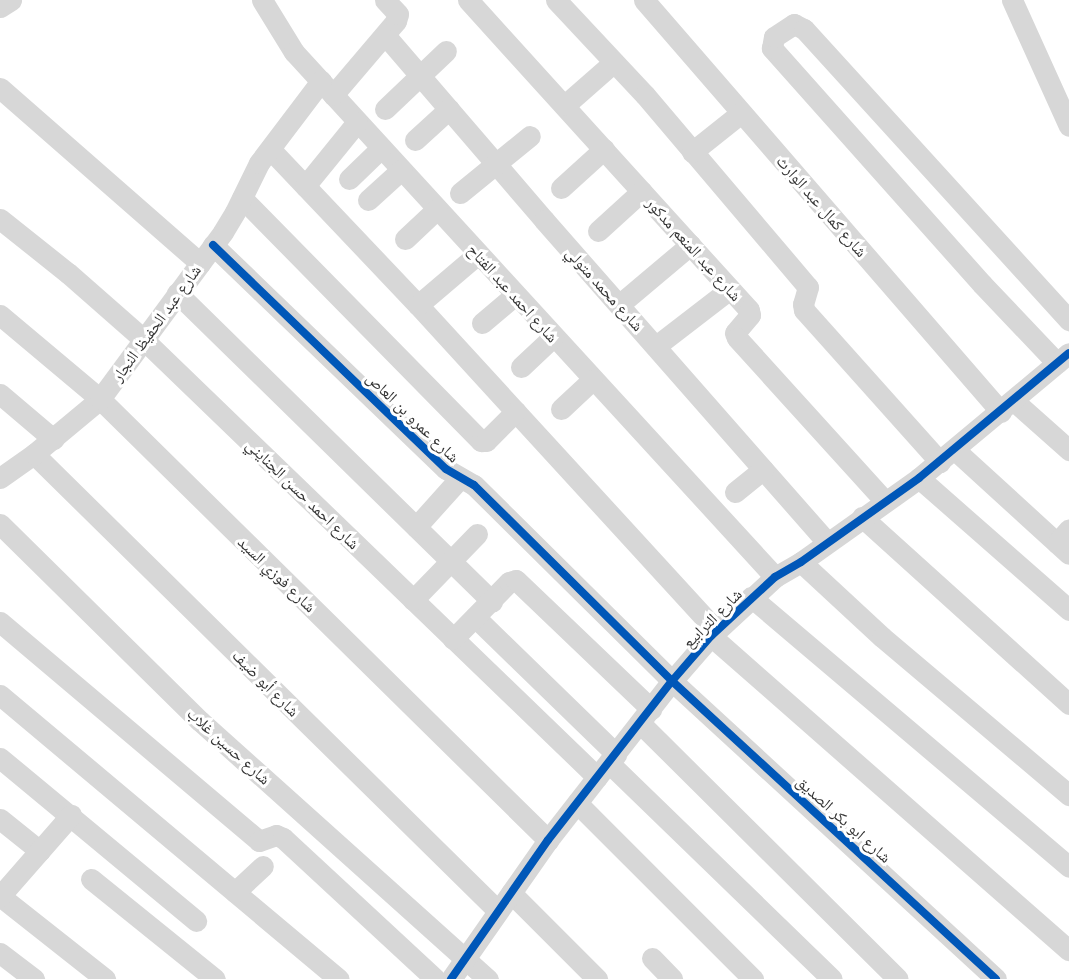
<!DOCTYPE html>
<html>
<head>
<meta charset="utf-8">
<style>
  body { margin:0 }
  #map { position:relative; width:1069px; height:979px; overflow:hidden; background:#fff; font-family:Inter,"Noto Naskh Arabic",sans-serif }
  div>[style] { position:absolute }
  [style*='--x'] { left:calc(var(--x)*1px); top:calc(var(--y)*1px); width:calc(var(--w)*1px); rotate:calc(var(--a)*1deg) }
  .minor>* { height:21px; margin:-10.5px; padding:0 10.5px; transform-origin:10.5px; border-radius:10.5px; background:#d7d7d7 }
  .cycleway>* { height:8px; margin:-4px; padding:0 4px; transform-origin:4px; border-radius:4px; background:#0057b8 }
  span { translate:-50% -50%; white-space:nowrap; text-align:center; line-height:1.15; -webkit-text-stroke:6px #fff; paint-order:stroke }
  .street-label { font-size:16px; color:#333 }
</style>
</head>
<body>
<div id="map">
  <div class="minor">
    <div style="--x:262;--y:0;--w:61;--a:58.4"></div>
    <div style="--x:294;--y:52;--w:712;--a:47.5"></div>
    <div style="--x:468;--y:0;--w:418;--a:47.8"></div>
    <div style="--x:749;--y:310;--w:5;--a:79"></div>
    <div style="--x:750;--y:315;--w:23;--a:130"></div>
    <div style="--x:735;--y:333;--w:5;--a:68"></div>
    <div style="--x:737;--y:338;--w:220;--a:47.8"></div>
    <div style="--x:556;--y:0;--w:130;--a:46.9"></div>
    <div style="--x:645;--y:95;--w:252;--a:49.7"></div>
    <div style="--x:808;--y:287;--w:18;--a:106"></div>
    <div style="--x:803;--y:304;--w:6;--a:81"></div>
    <div style="--x:804;--y:310;--w:204;--a:48.2"></div>
    <div style="--x:644;--y:0;--w:545;--a:49.09"></div>
    <div style="--x:1012;--y:0;--w:138;--a:65.7"></div>
    <div style="--x:0;--y:7;--w:13;--a:-32"></div>
    <div style="--x:385;--y:35;--w:244;--a:49.3"></div>
    <div style="--x:544;--y:220;--w:429;--a:48.7"></div>
    <div style="--x:0;--y:88;--w:266;--a:41.2"></div>
    <div style="--x:333;--y:95;--w:97;--a:-49.6"></div>
    <div style="--x:396;--y:21;--w:7;--a:-74"></div>
    <div style="--x:398;--y:14;--w:19;--a:-133"></div>
    <div style="--x:565;--y:105;--w:65;--a:-41.3"></div>
    <div style="--x:385;--y:109;--w:84;--a:-43.6"></div>
    <div style="--x:415;--y:140;--w:46;--a:-42.4"></div>
    <div style="--x:270;--y:149;--w:215;--a:46.5"></div>
    <div style="--x:418;--y:305;--w:442;--a:47.5"></div>
    <div style="--x:692;--y:152;--w:63;--a:-38.5"></div>
    <div style="--x:349;--y:179;--w:45;--a:-44.1"></div>
    <div style="--x:305;--y:186;--w:82;--a:-50.9"></div>
    <div style="--x:561;--y:188;--w:58;--a:-42.2"></div>
    <div style="--x:460;--y:193;--w:90;--a:-39.2"></div>
    <div style="--x:242;--y:198;--w:341;--a:45.5"></div>
    <div style="--x:481;--y:441;--w:5;--a:0"></div>
    <div style="--x:486;--y:441;--w:42;--a:-45"></div>
    <div style="--x:368;--y:200;--w:45;--a:-42.3"></div>
    <div style="--x:0;--y:219;--w:87;--a:38.5"></div>
    <div style="--x:68;--y:273;--w:100;--a:41.3"></div>
    <div style="--x:143;--y:339;--w:631;--a:43.97"></div>
    <div style="--x:598;--y:231;--w:59;--a:-42.3"></div>
    <div style="--x:405;--y:239;--w:44;--a:-43.2"></div>
    <div style="--x:213;--y:245;--w:323;--a:43.9"></div>
    <div style="--x:446;--y:469;--w:32;--a:30"></div>
    <div style="--x:474;--y:485;--w:279;--a:44.7"></div>
    <div style="--x:672;--y:681;--w:440;--a:42.6"></div>
    <div style="--x:177;--y:293;--w:441;--a:44.4"></div>
    <div style="--x:620;--y:304;--w:92;--a:-40.1"></div>
    <div style="--x:418;--y:305;--w:79;--a:-40.4"></div>
    <div style="--x:0;--y:315;--w:131;--a:40"></div>
    <div style="--x:100;--y:399;--w:629;--a:44.55"></div>
    <div style="--x:482;--y:323;--w:43;--a:-40.3"></div>
    <div style="--x:656;--y:346;--w:93;--a:-37.6"></div>
    <div style="--x:1057;--y:363;--w:109;--a:-133.5"></div>
    <div style="--x:982;--y:284;--w:316;--a:-131.7"></div>
    <div style="--x:772;--y:48;--w:11;--a:-80"></div>
    <div style="--x:774;--y:37;--w:24;--a:-33"></div>
    <div style="--x:794;--y:24;--w:11;--a:27"></div>
    <div style="--x:804;--y:29;--w:394;--a:47.7"></div>
    <div style="--x:521;--y:367;--w:44;--a:-43.2"></div>
    <div style="--x:0;--y:394;--w:70;--a:40.3"></div>
    <div style="--x:1014;--y:401;--w:74;--a:41.7"></div>
    <div style="--x:561;--y:409;--w:42;--a:-43.1"></div>
    <div style="--x:955;--y:450;--w:154;--a:42.4"></div>
    <div style="--x:34;--y:454;--w:651;--a:44.56"></div>
    <div style="--x:0;--y:478;--w:42;--a:-35.2"></div>
    <div style="--x:34;--y:454;--w:86;--a:-39.8"></div>
    <div style="--x:100;--y:399;--w:207;--a:-53.6"></div>
    <div style="--x:223;--y:232;--w:23;--a:-59"></div>
    <div style="--x:235;--y:212;--w:55;--a:-63.9"></div>
    <div style="--x:259;--y:163;--w:103;--a:-52.9"></div>
    <div style="--x:919;--y:478;--w:200;--a:41.3"></div>
    <div style="--x:735;--y:492;--w:36;--a:-39"></div>
    <div style="--x:862;--y:517;--w:279;--a:42.1"></div>
    <div style="--x:0;--y:524;--w:281;--a:44.6"></div>
    <div style="--x:200;--y:721;--w:387;--a:41.9"></div>
    <div style="--x:416;--y:527;--w:66;--a:-48.1"></div>
    <div style="--x:1057;--y:543;--w:18;--a:-49"></div>
    <div style="--x:801;--y:562;--w:110;--a:42.8"></div>
    <div style="--x:882;--y:637;--w:245;--a:40.2"></div>
    <div style="--x:751;--y:597;--w:417;--a:40.3"></div>
    <div style="--x:413;--y:600;--w:92;--a:-45.9"></div>
    <div style="--x:475;--y:617;--w:197;--a:44.2"></div>
    <div style="--x:0;--y:622;--w:339;--a:40.2"></div>
    <div style="--x:259;--y:841;--w:18;--a:-19"></div>
    <div style="--x:276;--y:835;--w:8;--a:23"></div>
    <div style="--x:283;--y:838;--w:207;--a:42.8"></div>
    <div style="--x:711;--y:636;--w:476;--a:41.3"></div>
    <div style="--x:453;--y:639;--w:80;--a:-45.5"></div>
    <div style="--x:509;--y:582;--w:7;--a:-16"></div>
    <div style="--x:516;--y:580;--w:187;--a:43.7"></div>
    <div style="--x:0;--y:695;--w:442;--a:40"></div>
    <div style="--x:640;--y:723;--w:363;--a:44.8"></div>
    <div style="--x:0;--y:758;--w:255;--a:39.7"></div>
    <div style="--x:609;--y:763;--w:310;--a:44.1"></div>
    <div style="--x:577;--y:803;--w:249;--a:45"></div>
    <div style="--x:0;--y:819;--w:51;--a:38.7"></div>
    <div style="--x:91;--y:879;--w:159;--a:38.9"></div>
    <div style="--x:235;--y:892;--w:38;--a:-43"></div>
    <div style="--x:511;--y:893;--w:122;--a:45"></div>
    <div style="--x:0;--y:896;--w:134;--a:38.3"></div>
    <div style="--x:0;--y:896;--w:108;--a:-48.8"></div>
    <div style="--x:0;--y:953;--w:43;--a:37.4"></div>
    <div style="--x:652;--y:958;--w:29;--a:46"></div>
    <div style="--x:451;--y:979;--w:169;--a:-55.1"></div>
    <div style="--x:548;--y:840;--w:202;--a:-52.1"></div>
    <div style="--x:672;--y:681;--w:60;--a:-49.1"></div>
    <div style="--x:711;--y:636;--w:87;--a:-42.7"></div>
    <div style="--x:775;--y:577;--w:30;--a:-30"></div>
    <div style="--x:801;--y:562;--w:145;--a:-35.4"></div>
    <div style="--x:919;--y:478;--w:195;--a:-39.8"></div>
  </div>
  <div class="cycleway">
    <div style="--x:213;--y:245;--w:323;--a:43.9"></div>
    <div style="--x:446;--y:469;--w:32;--a:30"></div>
    <div style="--x:474;--y:485;--w:279;--a:44.7"></div>
    <div style="--x:672;--y:681;--w:440;--a:42.6"></div>
    <div style="--x:451;--y:979;--w:169;--a:-55.1"></div>
    <div style="--x:548;--y:840;--w:202;--a:-52.1"></div>
    <div style="--x:672;--y:681;--w:60;--a:-49.1"></div>
    <div style="--x:711;--y:636;--w:87;--a:-42.7"></div>
    <div style="--x:775;--y:577;--w:30;--a:-30"></div>
    <div style="--x:801;--y:562;--w:145;--a:-35.4"></div>
    <div style="--x:919;--y:478;--w:195;--a:-39.8"></div>
  </div>
  <div class="street-label">
    <span style="left:822px;top:206px;rotate:49deg">شارع كمال عبد الوارث</span>
    <span style="left:694px;top:249px;rotate:48deg">شارع عبد المنعم مدكور</span>
    <span style="left:605px;top:289px;rotate:48deg">شارع محمد متولي</span>
    <span style="left:513px;top:293px;rotate:48deg">شارع احمد عبد الفتاح</span>
    <span style="left:156px;top:323px;rotate:-54deg">شارع عبد الحفيظ النجار</span>
    <span style="left:413px;top:417px;rotate:44deg">شارع عمرو بن العاص</span>
    <span style="left:303px;top:494px;rotate:44deg">شارع احمد حسن الجنايني</span>
    <span style="left:277px;top:574px;rotate:44deg">شارع فوزي السيد</span>
    <span style="left:712px;top:618px;rotate:-45deg">شارع الترابيع</span>
    <span style="left:266px;top:683px;rotate:45deg">شارع أبو ضيف</span>
    <span style="left:229px;top:746px;rotate:42deg">شارع حسين غلاب</span>
    <span style="left:844px;top:819px;rotate:42deg">شارع ابو بكر الصديق</span>
  </div>
</div>
</body>
</html>
